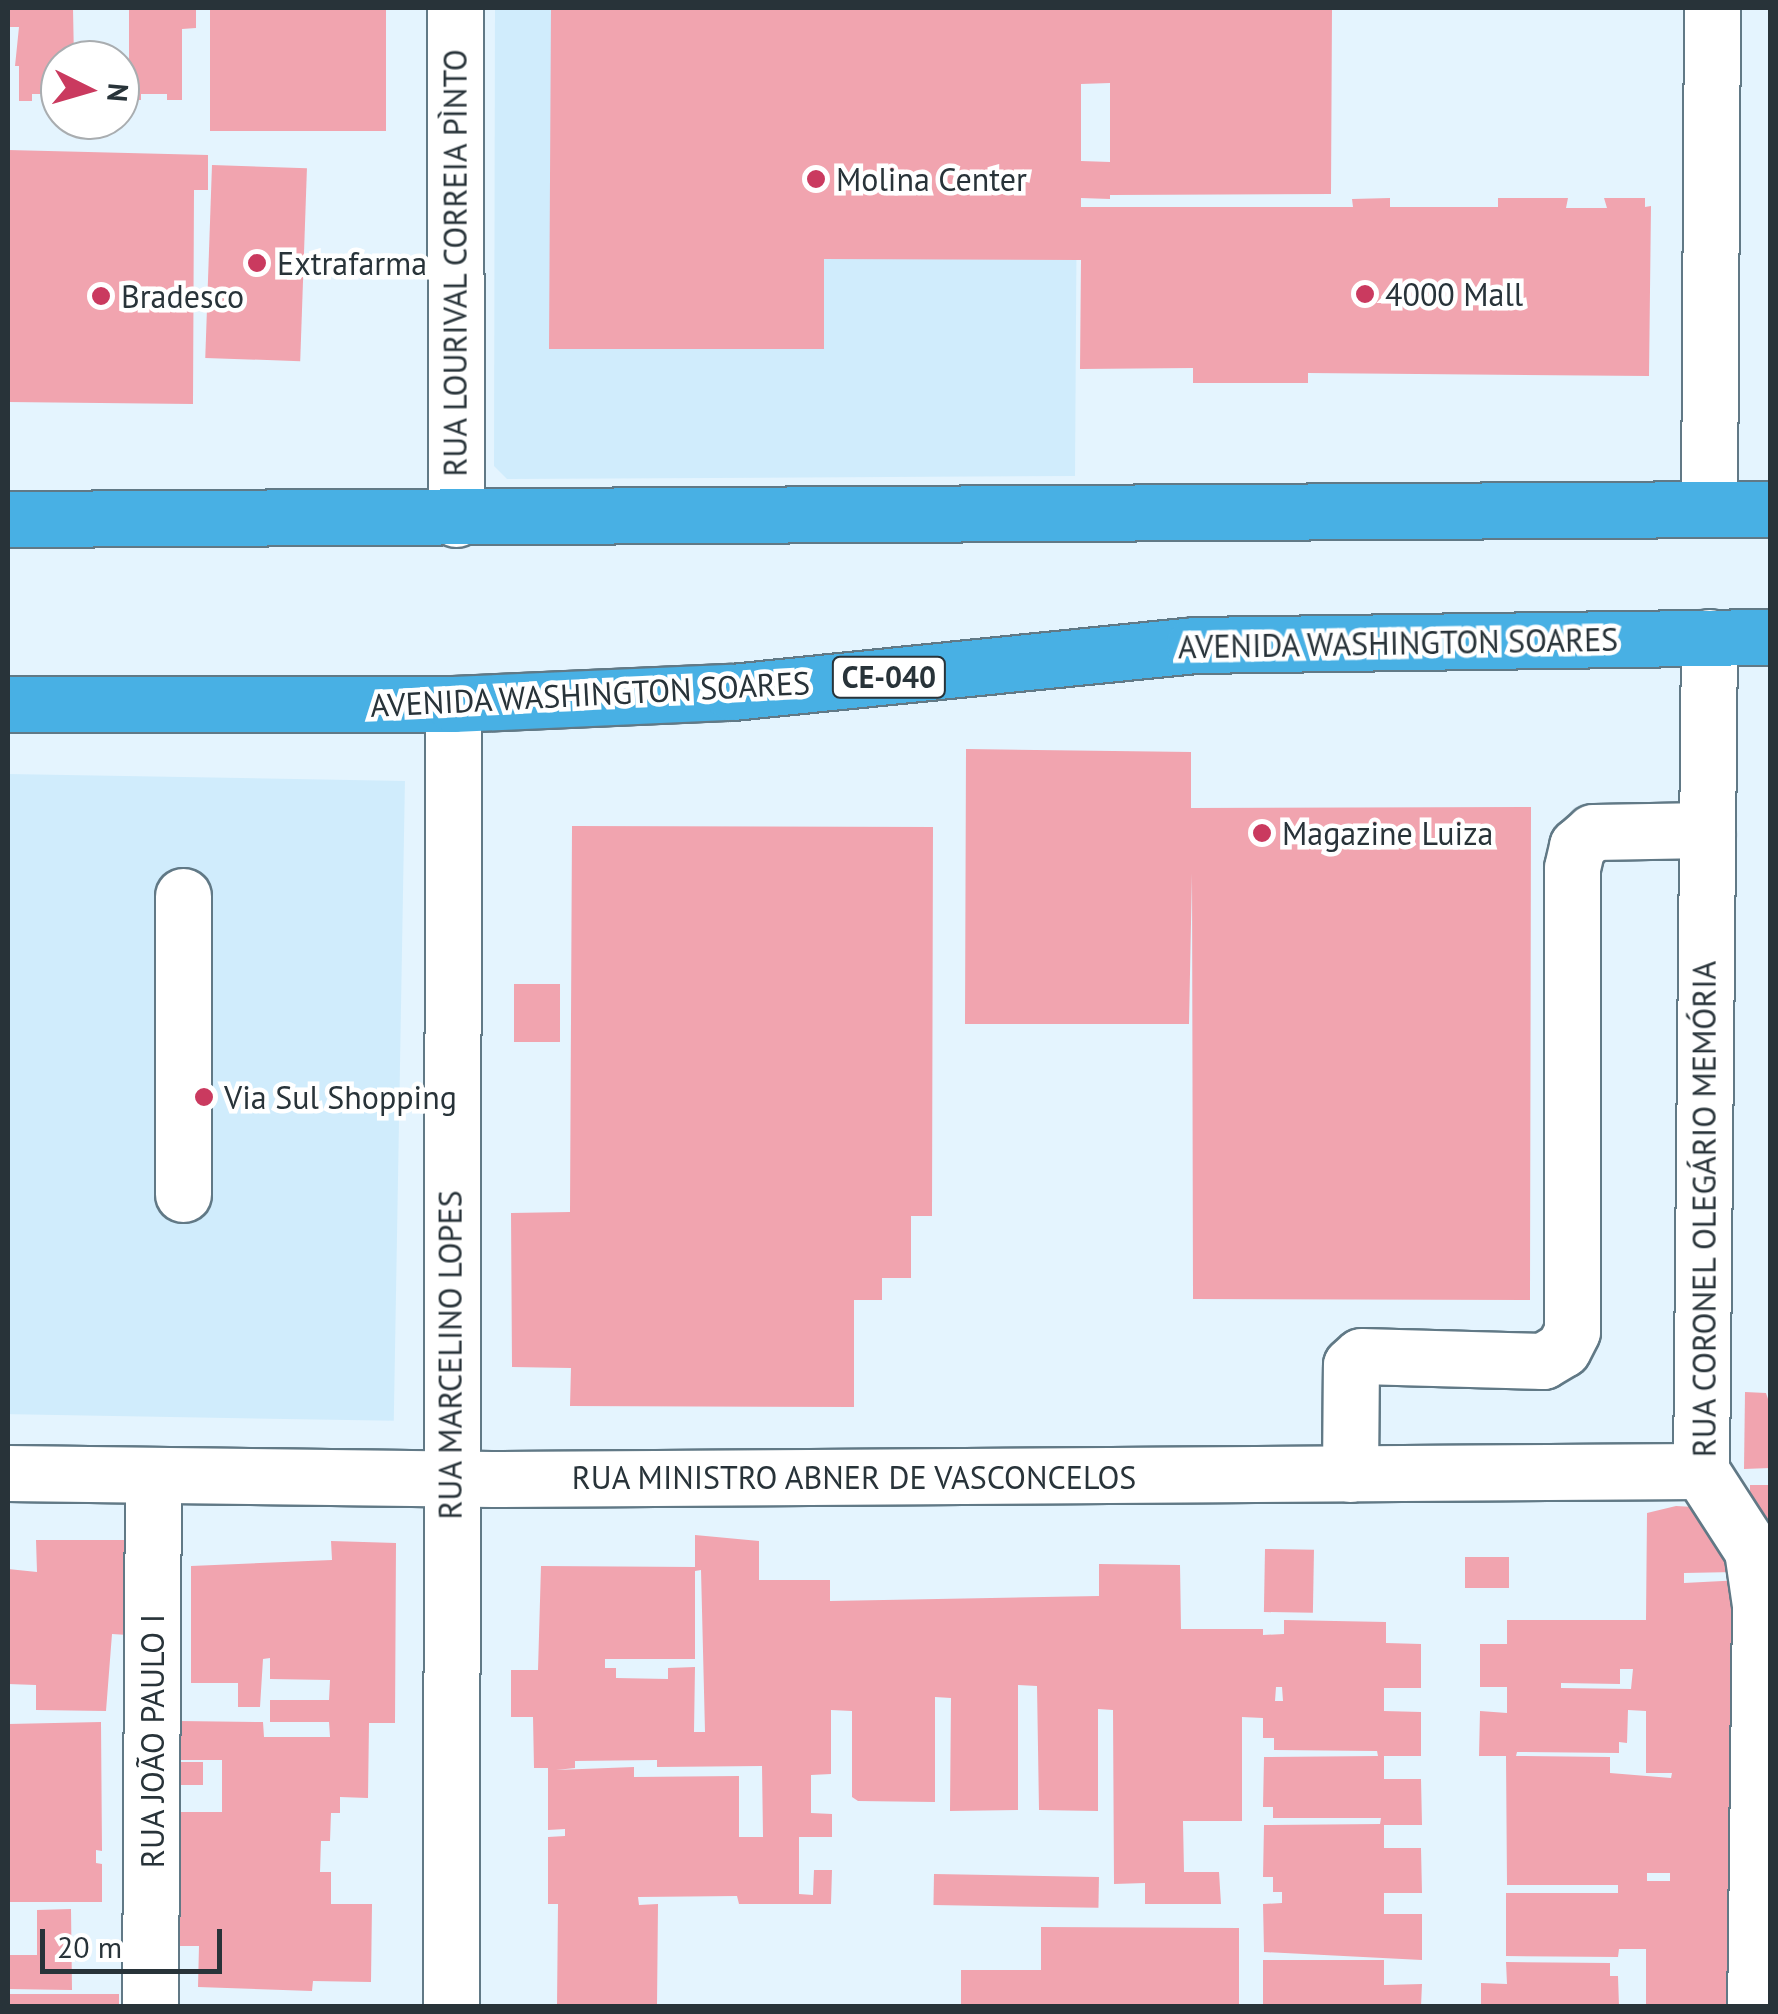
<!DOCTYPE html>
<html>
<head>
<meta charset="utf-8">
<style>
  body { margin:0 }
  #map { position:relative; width:1778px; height:2014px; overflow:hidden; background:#e4f4fe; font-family:"PT Sans",sans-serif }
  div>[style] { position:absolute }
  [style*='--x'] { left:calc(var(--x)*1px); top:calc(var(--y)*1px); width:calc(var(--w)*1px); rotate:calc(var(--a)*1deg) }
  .built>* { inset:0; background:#d0ecfc; transform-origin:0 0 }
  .building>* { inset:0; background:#f1a4af; transform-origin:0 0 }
  .roads { filter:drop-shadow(2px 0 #617986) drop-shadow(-2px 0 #617986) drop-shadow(0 2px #617986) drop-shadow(0 -2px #617986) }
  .minor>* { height:55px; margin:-27.5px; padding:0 27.5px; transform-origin:27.5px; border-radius:27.5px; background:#fff }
  .highway>* { height:55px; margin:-27.5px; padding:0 27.5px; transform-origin:27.5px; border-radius:27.5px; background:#48b0e4 }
  .dots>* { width:28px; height:28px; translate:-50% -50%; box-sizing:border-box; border:5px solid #fff; border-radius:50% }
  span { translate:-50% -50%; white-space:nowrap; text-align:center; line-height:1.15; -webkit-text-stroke:9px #fff; paint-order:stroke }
  .shield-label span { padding:2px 8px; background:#fff; border:2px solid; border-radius:8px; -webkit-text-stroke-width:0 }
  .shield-label { font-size:30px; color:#283339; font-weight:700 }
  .poi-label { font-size:32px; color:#283339 }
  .left { translate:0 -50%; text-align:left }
  .street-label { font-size:32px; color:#283339 }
  .frame { position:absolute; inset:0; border:10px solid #283339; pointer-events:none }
  .north { position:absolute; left:40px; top:40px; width:100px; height:100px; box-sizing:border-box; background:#fff; border:2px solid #a9adb0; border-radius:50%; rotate:95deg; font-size:28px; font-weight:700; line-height:40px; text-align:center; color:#283339 }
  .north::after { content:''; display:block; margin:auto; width:35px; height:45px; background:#ca3a5f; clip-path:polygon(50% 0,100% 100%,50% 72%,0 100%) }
  .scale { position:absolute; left:40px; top:1929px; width:182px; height:45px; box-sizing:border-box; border:5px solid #283339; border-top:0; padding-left:12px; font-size:30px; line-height:35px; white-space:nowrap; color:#283339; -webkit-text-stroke:8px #fff; paint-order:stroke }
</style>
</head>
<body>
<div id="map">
  <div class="built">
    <div style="clip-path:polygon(495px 8px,1078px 8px,1075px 476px,507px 479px,494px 466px)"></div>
    <div style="left:8px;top:774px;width:397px;height:640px;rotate:1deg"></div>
  </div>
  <div class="building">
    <div style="clip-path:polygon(8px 8px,73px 8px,74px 60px,60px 60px,60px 94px,32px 94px,32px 101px,19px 101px,19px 66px,15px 66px,19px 27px,8px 27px)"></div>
    <div style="clip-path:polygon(129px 8px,196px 8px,196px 28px,182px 29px,182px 100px,167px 100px,167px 94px,141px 94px,141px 100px,129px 100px)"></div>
    <div style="left:210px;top:8px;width:176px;height:123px"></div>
    <div style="clip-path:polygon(evenodd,551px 8px,1332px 8px,1331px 194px,1110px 195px,1110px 199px,1081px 198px,1081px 207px,1353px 207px,1352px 199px,1390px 198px,1390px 207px,1498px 207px,1498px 198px,1568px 198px,1566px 208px,1607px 208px,1604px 198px,1645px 198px,1645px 207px,1651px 206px,1649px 376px,1308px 373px,1308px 383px,1193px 383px,1193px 368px,1080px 369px,1081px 260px,824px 259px,824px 349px,549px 349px,551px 8px,1110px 83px,1110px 162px,1081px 161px,1081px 84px,1110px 83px)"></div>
    <div style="clip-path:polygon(8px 150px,208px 155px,208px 190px,194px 190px,193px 404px,8px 402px)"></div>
    <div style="left:212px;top:165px;width:95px;height:193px;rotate:2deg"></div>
    <div style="clip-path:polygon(966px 749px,1191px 752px,1191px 808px,1531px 807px,1530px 1300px,1193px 1299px,1192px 873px,1189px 1024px,965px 1024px)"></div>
    <div style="clip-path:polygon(572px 826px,933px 827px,932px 1216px,911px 1216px,911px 1278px,882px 1278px,882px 1300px,854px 1300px,854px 1407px,570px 1406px,571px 1368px,512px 1367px,511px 1213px,570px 1212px)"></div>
    <div style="left:514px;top:984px;width:46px;height:58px"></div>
    <div style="clip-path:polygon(1745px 1392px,1766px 1393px,1770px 1405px,1770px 1468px,1744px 1469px)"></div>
    <div style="left:1750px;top:1485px;width:20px;height:57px"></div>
    <div style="clip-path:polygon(evenodd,1676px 1506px,1712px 1508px,1709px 1538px,1720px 1538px,1722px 1555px,1734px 1556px,1735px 1572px,1684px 1573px,1684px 1583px,1742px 1580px,1741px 2006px,1646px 2006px,1646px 1949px,1619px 1949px,1618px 1957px,1506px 1956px,1506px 1893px,1618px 1893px,1618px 1885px,1507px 1885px,1506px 1756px,1479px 1756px,1480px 1711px,1507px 1713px,1507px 1687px,1480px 1687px,1480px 1644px,1507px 1644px,1507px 1620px,1646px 1620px,1647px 1513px,1676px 1506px,1620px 1669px,1633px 1669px,1631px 1689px,1561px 1688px,1561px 1683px,1620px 1684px,1620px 1669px,1676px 1506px,1628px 1710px,1646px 1711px,1646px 1773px,1672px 1773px,1671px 1778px,1610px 1773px,1610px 1757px,1516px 1756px,1517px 1752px,1619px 1753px,1619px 1742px,1627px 1743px,1628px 1710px,1676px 1506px,1647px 1873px,1670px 1873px,1670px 1881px,1647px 1881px,1647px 1873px)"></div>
    <div style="clip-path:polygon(evenodd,695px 1535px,759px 1541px,759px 1580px,830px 1580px,830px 1601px,1099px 1596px,1099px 1564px,1180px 1565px,1181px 1629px,1263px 1629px,1263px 1635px,1284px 1634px,1284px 1620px,1386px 1622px,1386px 1643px,1421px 1644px,1421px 1688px,1384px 1688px,1384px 1711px,1421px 1712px,1421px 1756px,1384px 1756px,1384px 1779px,1421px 1779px,1422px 1825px,1384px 1825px,1384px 1848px,1421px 1848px,1422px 1893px,1384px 1893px,1384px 1914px,1422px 1914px,1422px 1960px,1264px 1952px,1263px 1904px,1282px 1903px,1282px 1892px,1273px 1892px,1273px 1877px,1263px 1877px,1264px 1825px,1380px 1824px,1381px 1818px,1273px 1818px,1273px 1807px,1263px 1807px,1264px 1757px,1378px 1756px,1377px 1751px,1274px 1750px,1274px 1738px,1263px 1738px,1263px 1718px,1242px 1717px,1242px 1821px,1183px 1821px,1184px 1872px,1219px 1872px,1221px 1904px,1145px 1904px,1145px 1883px,1114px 1884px,1113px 1710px,1098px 1709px,1098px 1811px,1039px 1810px,1037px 1686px,1018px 1685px,1018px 1810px,950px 1811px,951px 1698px,935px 1697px,935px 1802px,858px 1801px,852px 1797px,852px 1711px,831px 1710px,831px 1774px,811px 1775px,811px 1813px,832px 1814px,832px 1837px,799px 1837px,799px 1894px,813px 1895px,814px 1870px,832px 1870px,831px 1904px,739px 1904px,737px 1896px,638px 1897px,639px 1905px,658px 1904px,657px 2006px,557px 2006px,558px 1904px,548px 1904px,548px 1837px,565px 1836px,565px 1829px,548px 1830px,548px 1768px,534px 1768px,533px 1717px,511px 1717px,511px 1670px,538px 1670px,541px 1566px,695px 1567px,695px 1535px,701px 1570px,705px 1732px,694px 1732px,695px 1667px,668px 1668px,668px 1679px,616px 1678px,616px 1668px,605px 1668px,605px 1659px,695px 1659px,695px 1571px,701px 1570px,695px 1535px,1276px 1687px,1282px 1687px,1283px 1701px,1275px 1701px,1276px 1687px,695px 1535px,657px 1760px,657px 1767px,762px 1766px,763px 1837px,739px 1837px,739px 1776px,634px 1777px,634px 1767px,556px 1770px,575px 1768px,575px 1761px,657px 1760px)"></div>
    <div style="clip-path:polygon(36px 1540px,125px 1540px,128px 1635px,112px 1634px,106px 1711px,36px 1710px,36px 1685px,8px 1684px,8px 1569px,37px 1572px)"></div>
    <div style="clip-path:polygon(331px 1541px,396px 1543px,395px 1723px,369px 1723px,368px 1798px,340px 1797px,340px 1813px,331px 1813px,330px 1841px,321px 1841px,320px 1872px,331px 1872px,331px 1904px,372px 1904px,371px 1982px,313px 1981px,312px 1991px,198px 1987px,199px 1946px,180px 1946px,179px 1812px,222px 1812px,222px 1760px,180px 1760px,179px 1721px,263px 1722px,264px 1737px,330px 1737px,329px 1722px,270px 1722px,270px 1700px,329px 1700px,330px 1680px,270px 1679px,270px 1658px,263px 1659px,260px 1707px,238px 1707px,238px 1683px,191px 1683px,191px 1566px,332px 1560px)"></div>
    <div style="left:1265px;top:1549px;width:49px;height:63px;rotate:1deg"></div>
    <div style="left:1465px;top:1557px;width:44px;height:31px"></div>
    <div style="clip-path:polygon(101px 1722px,102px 1851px,96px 1850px,96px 1863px,102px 1864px,102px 1902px,8px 1902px,8px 1724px)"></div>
    <div style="left:180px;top:1762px;width:23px;height:23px"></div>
    <div style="left:934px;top:1874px;width:165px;height:31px;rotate:1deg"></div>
    <div style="clip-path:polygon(71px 1909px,72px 1990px,8px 1989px,8px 1955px,37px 1955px,37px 1910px)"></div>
    <div style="clip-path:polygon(1041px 1927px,1239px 1928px,1239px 2006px,961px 2006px,961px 1970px,1041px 1970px)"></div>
    <div style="clip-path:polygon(1263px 1960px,1384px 1960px,1384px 1985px,1422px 1984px,1421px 2006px,1263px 2006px)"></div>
    <div style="clip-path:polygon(1506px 1962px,1610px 1963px,1610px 1976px,1618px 1976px,1619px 2006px,1481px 2006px,1481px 1983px,1507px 1984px)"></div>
    <div style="left:8px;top:1994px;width:111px;height:12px"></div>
  </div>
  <div class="roads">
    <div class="minor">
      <div style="--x:455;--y:8;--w:511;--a:89.89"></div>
      <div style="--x:1709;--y:509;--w:501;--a:-89.66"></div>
      <div style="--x:1709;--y:637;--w:834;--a:90.55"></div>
      <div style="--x:1701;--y:1471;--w:94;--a:57.2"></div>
      <div style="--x:1752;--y:1550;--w:56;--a:81.7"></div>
      <div style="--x:1760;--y:1605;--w:401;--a:90.7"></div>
      <div style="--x:183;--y:896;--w:298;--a:90"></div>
      <div style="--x:8;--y:1473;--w:493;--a:0.7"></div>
      <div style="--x:501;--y:1479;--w:1200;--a:-0.38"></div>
      <div style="--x:1350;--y:1474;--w:109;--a:-89.5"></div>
      <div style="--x:1351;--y:1365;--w:13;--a:-42"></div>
      <div style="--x:1361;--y:1356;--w:182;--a:1.6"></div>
      <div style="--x:1543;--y:1361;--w:23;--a:-31"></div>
      <div style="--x:1563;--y:1349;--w:20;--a:-63"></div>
      <div style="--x:1572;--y:1331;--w:463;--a:-90"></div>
      <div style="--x:1572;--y:868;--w:23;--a:-77"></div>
      <div style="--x:1577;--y:846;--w:21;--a:-41"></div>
      <div style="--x:1593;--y:832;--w:114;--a:-1"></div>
      <div style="--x:150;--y:2006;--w:531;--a:-89.68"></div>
      <div style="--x:451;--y:2006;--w:1302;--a:-89.91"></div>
    </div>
    <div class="highway">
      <div style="--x:8;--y:519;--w:1762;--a:-0.33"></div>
      <div style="--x:8;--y:704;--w:445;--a:0"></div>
      <div style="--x:453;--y:704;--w:279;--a:-2.5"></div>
      <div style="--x:732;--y:692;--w:464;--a:-5.8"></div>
      <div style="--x:1194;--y:645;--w:576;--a:-0.8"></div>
    </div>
  </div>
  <div class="dots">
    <div style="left:816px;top:179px;background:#ca3a5f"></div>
    <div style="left:257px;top:263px;background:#ca3a5f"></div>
    <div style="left:1365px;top:294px;background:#ca3a5f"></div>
    <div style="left:101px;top:296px;background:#ca3a5f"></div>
    <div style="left:1262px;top:833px;background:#ca3a5f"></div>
    <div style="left:204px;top:1097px;background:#ca3a5f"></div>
  </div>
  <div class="shield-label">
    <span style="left:889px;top:677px">CE-040</span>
  </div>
  <div class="poi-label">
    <span class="left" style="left:836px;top:179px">Molina Center</span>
    <span class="left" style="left:277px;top:263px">Extrafarma</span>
    <span class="left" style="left:1385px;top:294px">4000 Mall</span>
    <span class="left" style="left:121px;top:296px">Bradesco</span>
    <span class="left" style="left:1282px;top:833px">Magazine Luiza</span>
    <span class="left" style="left:224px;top:1097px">Via Sul Shopping</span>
  </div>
  <div class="street-label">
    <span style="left:455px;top:263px;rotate:-90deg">RUA LOURIVAL CORREIA PÌNTO</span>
    <span style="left:1398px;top:643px;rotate:-1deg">AVENIDA WASHINGTON SOARES</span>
    <span style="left:590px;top:694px;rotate:-3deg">AVENIDA WASHINGTON SOARES</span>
    <span style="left:1704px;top:1209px;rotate:-90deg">RUA CORONEL OLEGÁRIO MEMÓRIA</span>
    <span style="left:450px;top:1355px;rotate:-90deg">RUA MARCELINO LOPES</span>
    <span style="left:854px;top:1477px">RUA MINISTRO ABNER DE VASCONCELOS</span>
    <span style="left:152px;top:1741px;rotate:-90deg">RUA JOÃO PAULO I</span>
  </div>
  <div class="frame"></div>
  <div class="north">N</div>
  <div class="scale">20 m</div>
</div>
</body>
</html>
